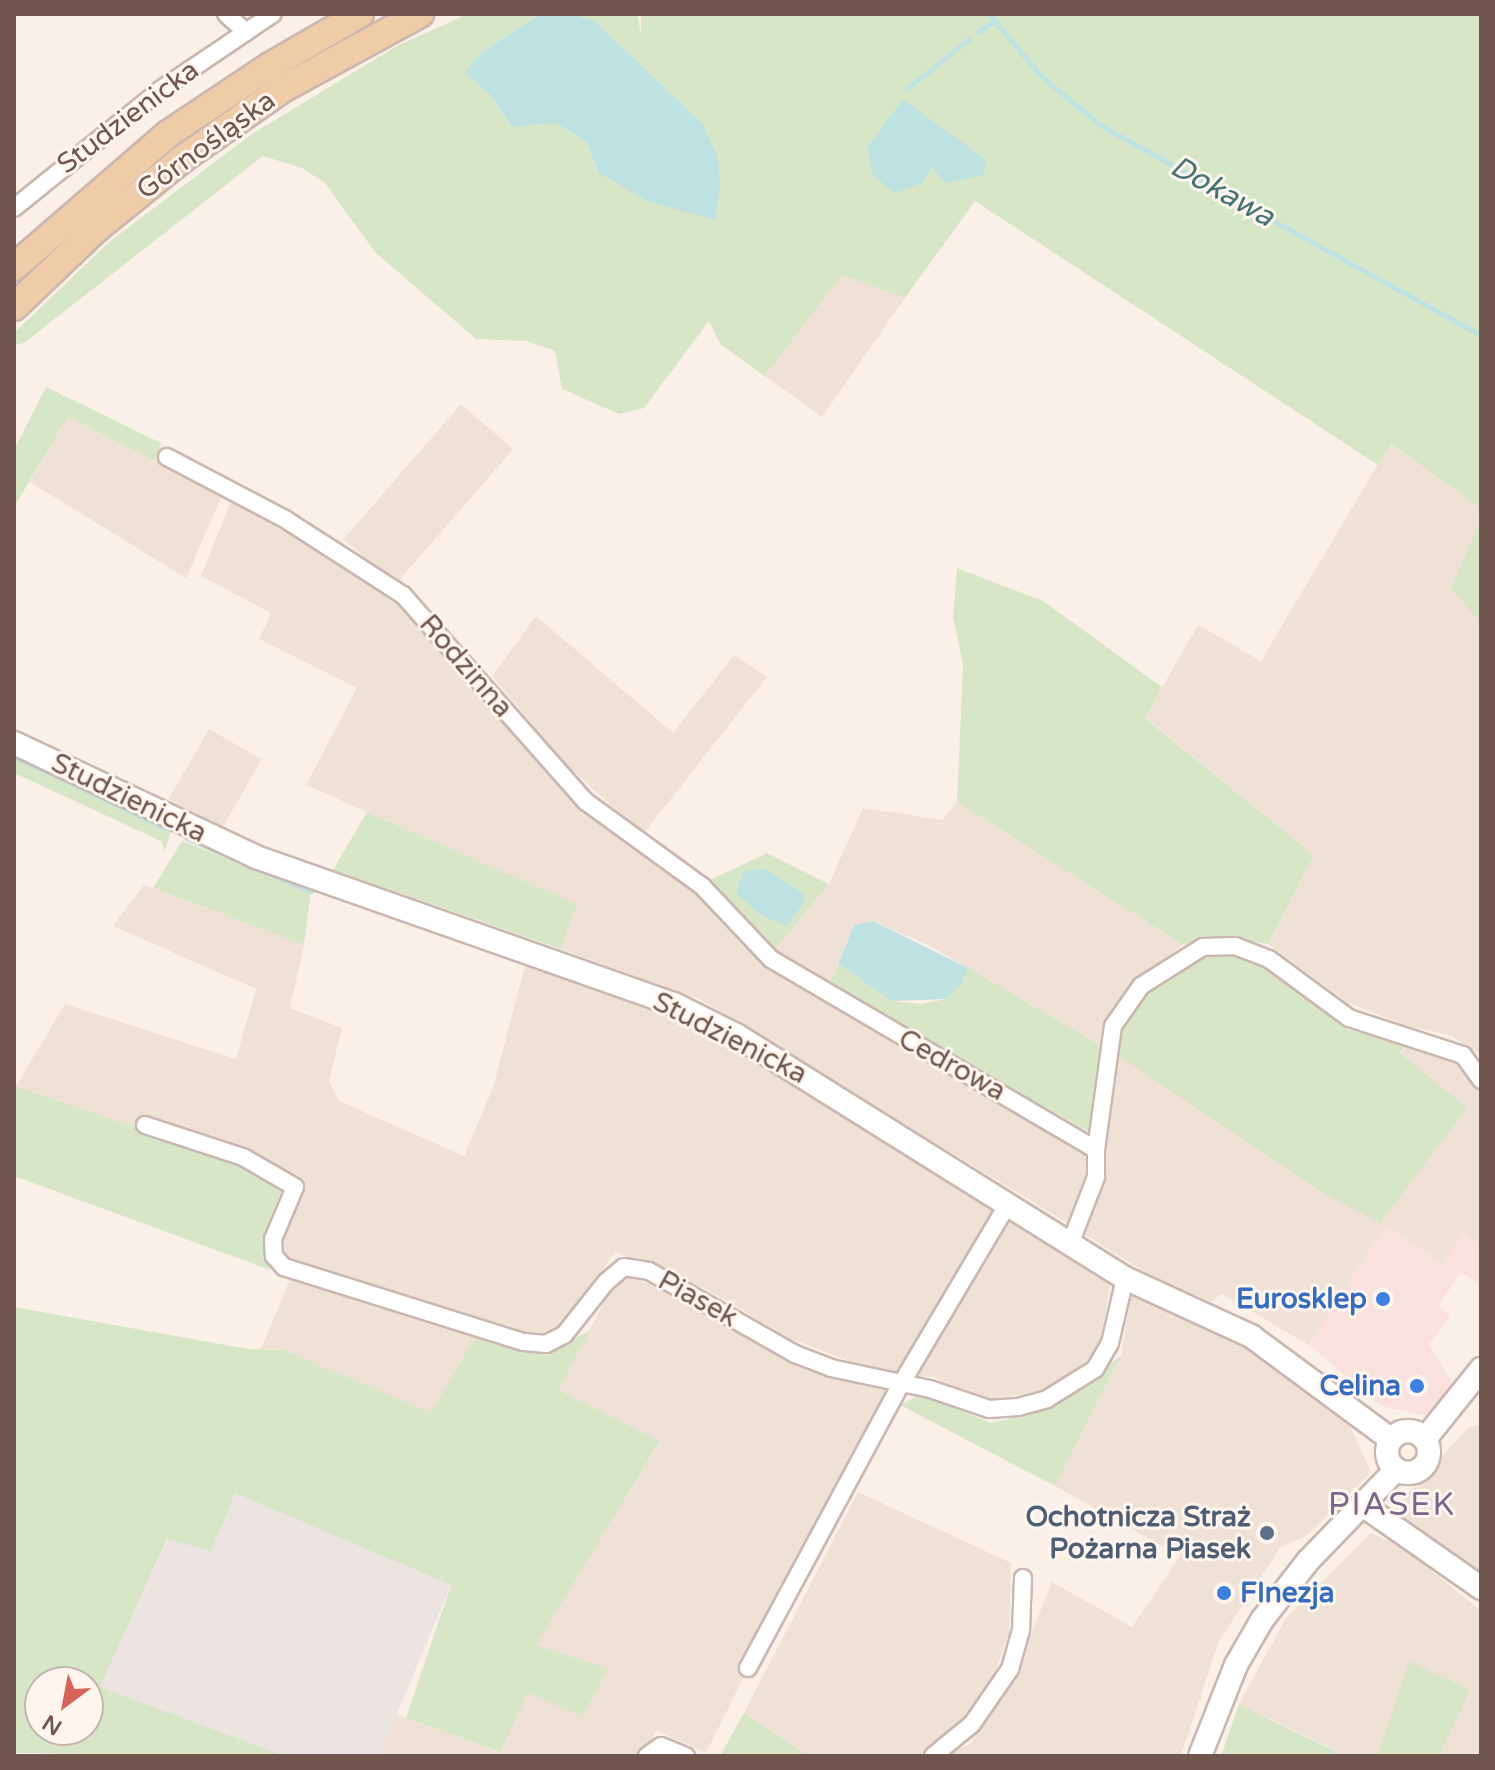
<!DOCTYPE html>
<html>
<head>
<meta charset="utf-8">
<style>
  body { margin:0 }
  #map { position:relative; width:1495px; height:1770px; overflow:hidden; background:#faf0e8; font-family:"Varela Round",sans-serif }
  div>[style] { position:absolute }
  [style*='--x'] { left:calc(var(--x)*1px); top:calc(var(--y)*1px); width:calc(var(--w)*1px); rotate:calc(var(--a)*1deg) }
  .residential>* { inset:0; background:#f0e1d7; transform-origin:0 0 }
  .commercial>* { inset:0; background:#f9e1dd }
  .industrial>* { inset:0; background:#ebe4e1 }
  .green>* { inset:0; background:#d8e6c8 }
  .water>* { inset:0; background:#bee1e1 }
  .stream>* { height:5px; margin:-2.5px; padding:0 2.5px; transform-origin:2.5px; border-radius:2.5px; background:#bee1e1 }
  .roads { filter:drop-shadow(2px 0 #cab7af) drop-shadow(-2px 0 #cab7af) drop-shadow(0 2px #cab7af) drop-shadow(0 -2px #cab7af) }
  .minor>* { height:16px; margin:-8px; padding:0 8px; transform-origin:8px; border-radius:8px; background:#fff }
  .tertiary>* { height:22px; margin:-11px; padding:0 11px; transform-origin:11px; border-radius:11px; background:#fff }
  .tertiary>.ring { margin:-11px; padding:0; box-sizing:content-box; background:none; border:22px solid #fff; border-radius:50% }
  .primary>* { height:26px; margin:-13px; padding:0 13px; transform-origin:13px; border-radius:13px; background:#f0cba8 }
  .dots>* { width:22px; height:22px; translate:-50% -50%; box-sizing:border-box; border:4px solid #fdf5ee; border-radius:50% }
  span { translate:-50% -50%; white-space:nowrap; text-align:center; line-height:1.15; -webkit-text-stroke:6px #fdf5ee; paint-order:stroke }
  .street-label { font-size:28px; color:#71564f }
  .shop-label { font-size:28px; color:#366cbe; font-weight:700 }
  .right { translate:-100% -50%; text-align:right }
  .left { translate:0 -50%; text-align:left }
  .service-label { font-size:28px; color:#4e5e75; font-weight:700 }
  .water-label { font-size:30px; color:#457374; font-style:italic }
  .quarter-label { font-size:32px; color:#7a668c; letter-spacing:2px }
  .frame { position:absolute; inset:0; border:16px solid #71564f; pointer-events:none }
  .north { position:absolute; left:24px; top:1666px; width:80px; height:80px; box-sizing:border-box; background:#fdf5ee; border:2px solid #c5b5ae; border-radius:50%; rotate:212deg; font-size:22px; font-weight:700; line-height:32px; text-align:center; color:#71564f }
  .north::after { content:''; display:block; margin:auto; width:28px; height:36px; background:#d5645c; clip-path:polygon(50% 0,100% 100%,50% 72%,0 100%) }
</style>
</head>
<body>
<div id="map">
  <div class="residential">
    <div style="clip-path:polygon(842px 275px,905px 298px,822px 417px,765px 376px)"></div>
    <div style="left:461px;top:404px;width:69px;height:179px;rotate:41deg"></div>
    <div style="clip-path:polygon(68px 417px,222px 495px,186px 578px,30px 482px)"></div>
    <div style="clip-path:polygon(1390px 444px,1481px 509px,1481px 522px,1451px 588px,1481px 623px,1481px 1055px,1452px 1036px,1404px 1025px,1347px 1002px,1268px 944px,1314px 855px,1145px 717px,1198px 625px,1261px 661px)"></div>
    <div style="clip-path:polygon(232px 499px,402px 603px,580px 805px,695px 886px,769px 967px,1088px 1151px,1089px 1170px,1069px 1224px,701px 1000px,561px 949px,576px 904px,306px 785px,357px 688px,259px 639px,271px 613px,201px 576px)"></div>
    <div style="clip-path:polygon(536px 616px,673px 733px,734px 655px,767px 677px,643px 834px,562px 761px,492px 676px)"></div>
    <div style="left:209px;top:729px;width:61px;height:81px;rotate:30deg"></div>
    <div style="clip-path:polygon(957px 802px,1183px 945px,1127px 986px,1102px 1046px,928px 945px,873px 921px,854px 925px,828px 986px,775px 952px,829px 884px,863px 808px,942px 820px)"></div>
    <div style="clip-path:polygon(144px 885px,304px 945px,290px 1008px,342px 1028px,329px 1081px,339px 1101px,464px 1156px,493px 1088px,526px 962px,714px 1035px,1111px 1278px,1098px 1355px,1084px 1370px,1039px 1391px,997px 1399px,965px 1396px,935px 1377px,889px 1376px,789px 1338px,704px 1288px,615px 1252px,561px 1331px,535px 1340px,285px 1259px,278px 1246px,305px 1178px,284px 1184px,260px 1170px,16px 1086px,65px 1004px,236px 1059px,256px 989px,113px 926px)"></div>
    <div style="clip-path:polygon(1408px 1042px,1470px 1062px,1481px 1091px,1481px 1246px,1463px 1233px,1442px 1265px,1386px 1226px,1309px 1345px,1222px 1294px,1211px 1301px,1161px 1282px,1081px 1232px,1105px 1153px,1114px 1053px,1323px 1193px)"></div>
    <div style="clip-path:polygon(628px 1275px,887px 1388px,706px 1753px,657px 1731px,638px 1756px,380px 1756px,392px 1713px,499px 1752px,528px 1693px,582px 1717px,608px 1670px,535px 1645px,660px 1442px,559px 1390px,610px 1290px)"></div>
    <div style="clip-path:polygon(291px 1277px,477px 1334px,431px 1414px,284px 1350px,261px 1349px)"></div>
    <div style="clip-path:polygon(1132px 1288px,1265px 1343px,1350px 1426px,1371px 1472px,1309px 1534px,1280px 1548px,1219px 1641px,1181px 1756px,946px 1756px,971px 1743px,1014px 1677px,1052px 1582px,1132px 1627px,1180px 1556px,1055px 1486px,1121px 1356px)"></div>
    <div style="clip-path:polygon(1481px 1425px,1481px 1576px,1397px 1518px,1397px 1505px,1469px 1427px)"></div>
    <div style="clip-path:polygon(858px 1492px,1011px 1563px,1009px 1633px,991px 1683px,963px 1727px,917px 1756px,808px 1756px,744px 1713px)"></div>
    <div style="clip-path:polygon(1371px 1533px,1405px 1549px,1481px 1611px,1481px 1756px,1335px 1756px,1337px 1751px,1239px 1704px,1286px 1618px)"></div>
  </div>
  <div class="commercial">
    <div style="clip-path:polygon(1386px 1226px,1442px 1264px,1463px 1233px,1481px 1246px,1481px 1286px,1461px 1272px,1439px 1305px,1450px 1317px,1429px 1344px,1456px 1389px,1432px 1417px,1381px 1406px,1309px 1345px)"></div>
  </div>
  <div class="industrial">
    <div style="clip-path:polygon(234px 1492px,451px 1585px,379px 1756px,285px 1756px,99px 1687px,168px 1539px)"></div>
  </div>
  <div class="green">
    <div style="clip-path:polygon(468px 14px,540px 14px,480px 53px,466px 73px,491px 96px,512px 127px,556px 123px,586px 142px,599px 173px,702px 123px,596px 22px,573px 14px,637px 14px,641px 33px,641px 14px,1481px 14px,1481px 509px,1391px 444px,1378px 465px,975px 201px,905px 298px,842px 275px,765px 376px,720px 344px,709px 321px,644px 408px,619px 414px,562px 389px,555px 351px,527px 341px,476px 339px,375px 252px,325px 183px,302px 168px,263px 156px,24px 343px,14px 345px,14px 333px,109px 242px,252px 134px,397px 46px)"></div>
    <div style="clip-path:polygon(46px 387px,161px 443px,155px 461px,68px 417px,14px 507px,14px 450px)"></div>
    <div style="clip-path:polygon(1481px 522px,1481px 623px,1450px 588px)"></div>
    <div style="clip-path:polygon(957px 568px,1043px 601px,1162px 687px,1145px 718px,1314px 855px,1268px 944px,1212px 936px,1183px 945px,957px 802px,963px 664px,953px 617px)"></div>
    <div style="clip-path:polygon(14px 752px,172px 828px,165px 851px,161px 841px,14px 773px)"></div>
    <div style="clip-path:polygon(367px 812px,577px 904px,561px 949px,333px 870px)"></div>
    <div style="clip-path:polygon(182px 841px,311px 891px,304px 945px,153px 888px)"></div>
    <div style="clip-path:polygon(767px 853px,829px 884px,775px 951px,708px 881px)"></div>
    <div style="clip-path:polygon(1229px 952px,1268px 968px,1348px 1030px,1408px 1042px,1400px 1053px,1467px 1108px,1380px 1223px,1323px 1193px,1114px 1053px,1119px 1026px,1144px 992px,1202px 956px)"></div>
    <div style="clip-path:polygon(838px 964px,892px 1001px,920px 1004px,946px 999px,961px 985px,968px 968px,1102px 1046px,1091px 1133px,828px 986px)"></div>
    <div style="clip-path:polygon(16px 1086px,260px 1170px,284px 1184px,264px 1235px,270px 1270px,14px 1176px)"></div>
    <div style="clip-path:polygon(evenodd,14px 1307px,248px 1349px,284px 1350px,431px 1413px,477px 1334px,548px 1355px,590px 1330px,559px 1390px,660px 1441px,536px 1645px,609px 1669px,582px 1717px,528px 1693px,500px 1752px,406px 1718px,451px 1585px,235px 1493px,211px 1551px,167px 1539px,100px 1687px,285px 1756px,14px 1753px,14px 1307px,40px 1682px,88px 1682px,88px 1730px,40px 1730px,40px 1682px)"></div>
    <div style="clip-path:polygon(1121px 1356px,1055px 1486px,900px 1405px,922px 1394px,991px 1423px,1041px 1411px)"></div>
    <div style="clip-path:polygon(1409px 1661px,1470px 1690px,1439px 1756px,1377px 1756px)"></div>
    <div style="clip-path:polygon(1239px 1704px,1337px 1752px,1335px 1756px,1221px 1756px)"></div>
    <div style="clip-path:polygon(744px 1713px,808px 1756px,720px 1756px)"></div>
  </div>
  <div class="water">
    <div style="clip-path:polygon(540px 14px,573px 14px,596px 22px,702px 123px,717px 155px,720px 184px,715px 220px,647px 201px,599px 173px,586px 142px,556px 123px,512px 127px,491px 96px,465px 73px,480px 53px)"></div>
    <div style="clip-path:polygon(903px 99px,985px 159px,984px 175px,945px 183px,932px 167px,922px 183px,894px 193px,873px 175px,867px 148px)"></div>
    <div style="clip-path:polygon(766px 869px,802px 893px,805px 901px,787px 926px,759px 914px,736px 892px,744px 871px)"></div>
    <div style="clip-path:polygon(873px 921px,968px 968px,961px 985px,946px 999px,892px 1001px,838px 964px,854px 925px)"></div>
  </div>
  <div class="stream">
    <div style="--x:989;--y:14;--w:81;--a:50"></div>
    <div style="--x:1041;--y:76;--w:77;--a:39.7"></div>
    <div style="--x:1100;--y:125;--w:435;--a:28.9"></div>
    <div style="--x:978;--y:32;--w:18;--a:-34"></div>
    <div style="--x:906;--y:89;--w:80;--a:-38.4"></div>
    <div style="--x:14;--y:756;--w:167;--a:25.5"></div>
    <div style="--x:186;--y:838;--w:136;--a:23"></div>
  </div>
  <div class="roads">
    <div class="minor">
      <div style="--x:246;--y:32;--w:32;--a:-34"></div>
      <div style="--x:14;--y:208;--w:188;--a:-38.9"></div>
      <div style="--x:160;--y:90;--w:104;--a:-34"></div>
      <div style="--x:246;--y:32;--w:27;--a:-138"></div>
      <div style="--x:167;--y:457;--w:133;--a:27.7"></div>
      <div style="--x:285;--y:519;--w:140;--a:32.8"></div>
      <div style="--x:403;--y:595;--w:275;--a:48.5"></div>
      <div style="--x:585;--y:801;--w:145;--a:36"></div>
      <div style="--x:702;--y:886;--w:100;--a:46.6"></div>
      <div style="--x:771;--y:959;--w:377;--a:30.4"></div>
      <div style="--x:1096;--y:1150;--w:27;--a:90"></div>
      <div style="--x:1096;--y:1177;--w:72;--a:111.2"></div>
      <div style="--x:145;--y:1125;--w:103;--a:18.1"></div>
      <div style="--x:243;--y:1157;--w:60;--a:30"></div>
      <div style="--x:295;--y:1187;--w:56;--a:112.9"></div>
      <div style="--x:273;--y:1239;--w:17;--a:87"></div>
      <div style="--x:274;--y:1256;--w:15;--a:48"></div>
      <div style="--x:284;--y:1267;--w:251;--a:17.4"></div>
      <div style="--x:524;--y:1342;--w:22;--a:5"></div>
      <div style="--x:546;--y:1344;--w:20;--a:-27"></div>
      <div style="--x:564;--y:1335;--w:68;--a:-51.6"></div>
      <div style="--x:606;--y:1282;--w:23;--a:-40"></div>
      <div style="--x:624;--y:1267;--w:25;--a:9"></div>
      <div style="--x:649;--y:1271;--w:168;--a:29.6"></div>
      <div style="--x:795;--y:1354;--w:39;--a:21"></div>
      <div style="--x:831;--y:1368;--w:101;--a:12"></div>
      <div style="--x:930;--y:1389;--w:62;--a:18.7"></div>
      <div style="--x:989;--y:1409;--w:29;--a:-4"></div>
      <div style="--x:1018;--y:1407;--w:30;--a:-15"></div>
      <div style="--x:1047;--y:1399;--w:57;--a:-32"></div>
      <div style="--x:1095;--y:1369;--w:30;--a:-60"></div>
      <div style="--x:1110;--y:1343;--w:67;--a:-77"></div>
      <div style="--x:1096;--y:1150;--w:125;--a:-82.2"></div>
      <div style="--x:1113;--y:1026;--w:49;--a:-55"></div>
      <div style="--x:1141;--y:986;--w:73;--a:-32.2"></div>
      <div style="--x:1203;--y:947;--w:32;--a:-2"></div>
      <div style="--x:1235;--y:946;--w:36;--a:21"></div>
      <div style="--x:1269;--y:959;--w:99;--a:36.4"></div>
      <div style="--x:1349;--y:1018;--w:120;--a:18"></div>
      <div style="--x:1463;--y:1055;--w:31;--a:54"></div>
      <div style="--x:748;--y:1668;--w:323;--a:-61.7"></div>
      <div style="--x:901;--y:1384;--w:209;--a:-59.3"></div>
      <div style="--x:647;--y:1756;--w:17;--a:-36"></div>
      <div style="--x:661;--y:1746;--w:27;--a:22"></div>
      <div style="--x:933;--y:1756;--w:50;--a:-39.4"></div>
      <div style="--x:972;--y:1724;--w:67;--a:-55.4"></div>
      <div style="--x:1010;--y:1669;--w:41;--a:-74.2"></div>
      <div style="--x:1021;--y:1630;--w:52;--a:-87.8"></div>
    </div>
    <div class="tertiary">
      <div style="--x:14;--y:743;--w:268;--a:25.2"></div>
      <div style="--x:256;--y:857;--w:443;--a:19.4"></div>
      <div style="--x:674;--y:1004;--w:69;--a:26.6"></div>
      <div style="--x:736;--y:1035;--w:459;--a:32"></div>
      <div style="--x:1125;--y:1278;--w:139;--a:24.7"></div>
      <div style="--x:1251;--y:1336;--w:173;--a:36.5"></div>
      <div class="ring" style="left:1387px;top:1431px;width:20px;height:20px"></div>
      <div style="--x:1425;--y:1439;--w:90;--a:-51.3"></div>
      <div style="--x:1364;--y:1506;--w:143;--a:35"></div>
      <div style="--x:1200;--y:1756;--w:98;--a:-68.4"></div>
      <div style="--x:1236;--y:1665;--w:52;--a:-60"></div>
      <div style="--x:1262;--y:1620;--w:75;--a:-52.1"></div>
      <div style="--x:1308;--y:1561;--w:127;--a:-46"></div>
    </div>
    <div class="primary">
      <div style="--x:14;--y:267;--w:203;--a:-40.8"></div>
      <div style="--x:168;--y:134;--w:123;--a:-33.7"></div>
      <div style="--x:270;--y:66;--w:104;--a:-30"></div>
      <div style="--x:14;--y:307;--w:113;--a:-43.6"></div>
      <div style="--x:96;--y:229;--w:109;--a:-39.1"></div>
      <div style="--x:181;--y:160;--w:126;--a:-35"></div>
      <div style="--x:284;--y:88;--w:155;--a:-28.6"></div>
    </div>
  </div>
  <div class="dots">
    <div style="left:1383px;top:1299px;background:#3f7fe0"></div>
    <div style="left:1417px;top:1386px;background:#3f7fe0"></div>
    <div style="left:1267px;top:1533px;background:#5c6f8a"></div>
    <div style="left:1224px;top:1593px;background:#3f7fe0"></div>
  </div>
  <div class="street-label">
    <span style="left:128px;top:117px;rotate:-37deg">Studzienicka</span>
    <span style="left:206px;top:145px;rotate:-36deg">Górnośląska</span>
    <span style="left:466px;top:666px;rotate:49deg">Rodzinna</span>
    <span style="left:129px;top:798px;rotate:26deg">Studzienicka</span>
    <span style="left:730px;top:1038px;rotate:27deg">Studzienicka</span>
    <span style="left:952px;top:1065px;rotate:29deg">Cedrowa</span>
    <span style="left:698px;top:1299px;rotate:29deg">Piasek</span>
  </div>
  <div class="shop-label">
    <span class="right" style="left:1367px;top:1299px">Eurosklep</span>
    <span class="right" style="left:1401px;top:1386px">Celina</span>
    <span class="left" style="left:1240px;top:1593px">FInezja</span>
  </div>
  <div class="service-label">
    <span class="right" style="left:1251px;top:1533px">Ochotnicza Straż<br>Pożarna Piasek</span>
  </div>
  <div class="water-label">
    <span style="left:1222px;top:192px;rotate:29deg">Dokawa</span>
  </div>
  <div class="quarter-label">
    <span style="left:1392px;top:1505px">PIASEK</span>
  </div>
  <div class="frame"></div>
  <div class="north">N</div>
</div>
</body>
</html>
